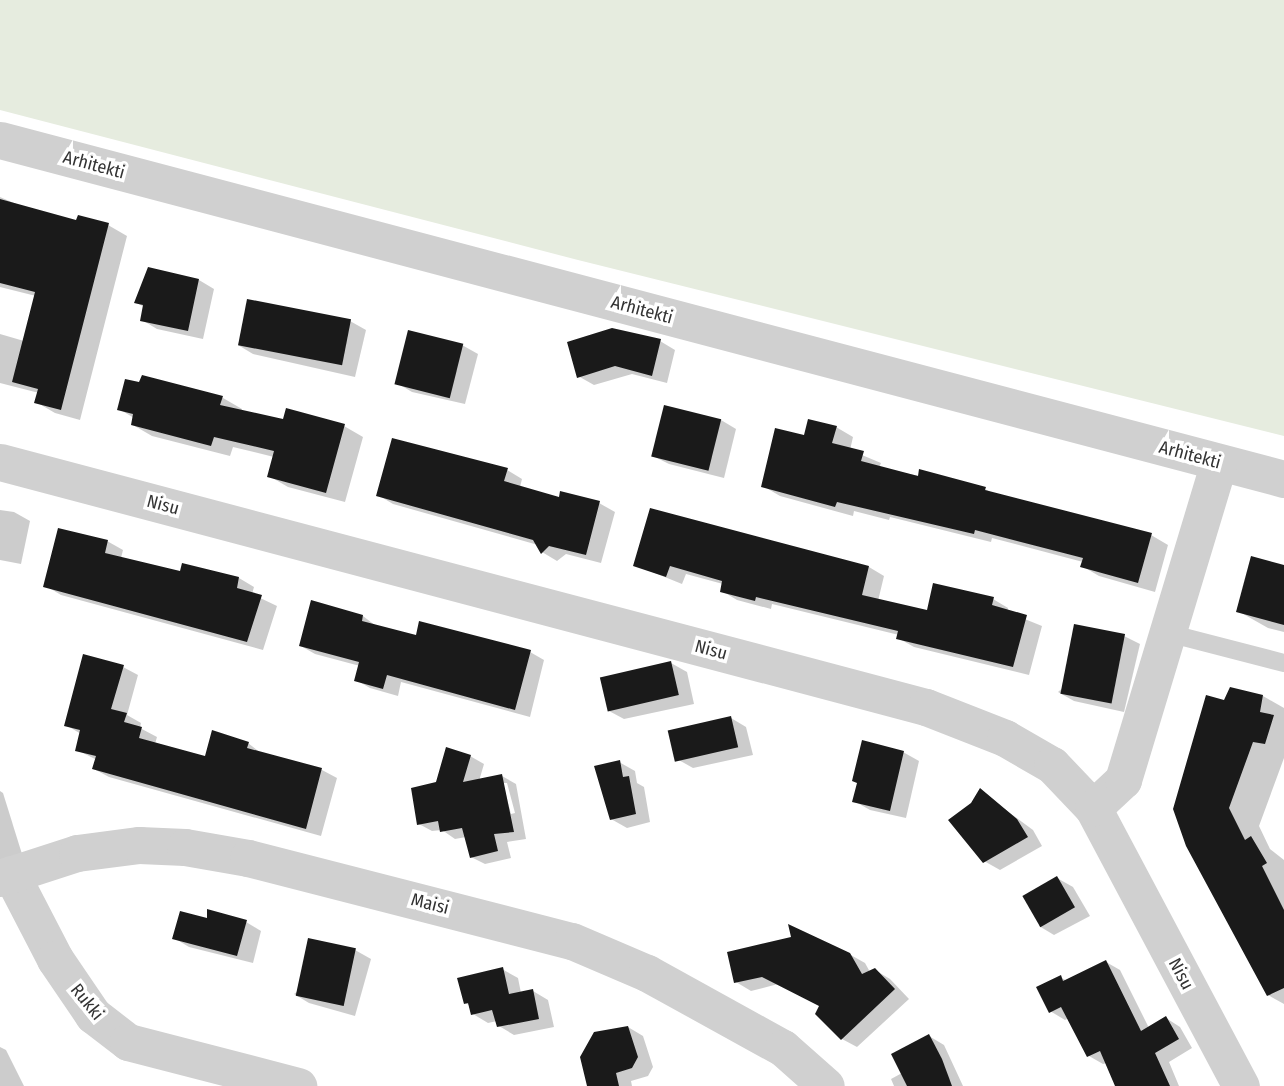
<!DOCTYPE html>
<html>
<head>
<meta charset="utf-8">
<style>
  body { margin:0 }
  #map { position:relative; width:1284px; height:1086px; overflow:hidden; background:#fff; font-family:"Fira Sans Condensed",sans-serif }
  div>[style] { position:absolute }
  [style*='--x'] { left:calc(var(--x)*1px); top:calc(var(--y)*1px); width:calc(var(--w)*1px); rotate:calc(var(--a)*1deg) }
  .green>* { inset:0; background:#e6ecdf }
  .shadow>* { inset:0; background:#0003 }
  .building>* { inset:0; background:#1a1a1a; transform-origin:0 0 }
  .service>* { height:18px; margin:-9px; padding:0 9px; transform-origin:9px; border-radius:9px; background:#d0d0d0 }
  .minor>* { height:37px; margin:-18.5px; padding:0 18.5px; transform-origin:18.5px; border-radius:18.5px; background:#d0d0d0 }
  span { translate:-50% -50%; white-space:nowrap; text-align:center; line-height:1.15; -webkit-text-stroke:7px #fff; paint-order:stroke }
  .street-label { font-size:18px; color:#333 }
</style>
</head>
<body>
<div id="map">
  <div class="green">
    <div style="clip-path:polygon(0 0,1284px 0,1284px 436px,578px 260px,0 110px)"></div>
  </div>
  <div class="shadow">
    <div style="clip-path:polygon(0 197px,30px 210px,77px 222px,108px 225px,127px 236px,80px 420px,55px 413px,36px 402px,39px 393px,0 383px,0 334px,24px 341px,36px 296px,0 287px)"></div>
    <div style="clip-path:polygon(199px 280px,214px 289px,203px 339px,157px 329px,142px 320px,145px 307px,136px 303px)"></div>
    <div style="clip-path:polygon(350px 321px,366px 330px,355px 377px,253px 354px,238px 345px)"></div>
    <div style="clip-path:polygon(660px 341px,675px 350px,667px 383px,632px 374px,594px 385px,578px 376px)"></div>
    <div style="clip-path:polygon(462px 345px,478px 354px,465px 404px,412px 392px,397px 383px)"></div>
    <div style="clip-path:polygon(143px 377px,223px 398px,242px 409px,241px 412px,284px 421px,344px 426px,363px 437px,345px 502px,288px 487px,269px 476px,274px 457px,233px 447px,230px 456px,152px 436px,133px 425px,134px 418px,119px 409px,140px 384px)"></div>
    <div style="clip-path:polygon(721px 420px,736px 429px,724px 478px,669px 464px,653px 456px)"></div>
    <div style="clip-path:polygon(836px 427px,853px 437px,850px 450px,881px 463px,879px 468px,985px 489px,996px 495px,1151px 535px,1168px 545px,1155px 592px,1099px 576px,1082px 566px,1083px 562px,992px 538px,991px 542px,890px 517px,889px 520px,854px 511px,853px 516px,780px 496px,763px 486px,805px 438px)"></div>
    <div style="clip-path:polygon(507px 470px,522px 479px,520px 487px,560px 499px,599px 503px,615px 512px,601px 563px,566px 554px,557px 561px,542px 552px,538px 545px,393px 504px,378px 495px)"></div>
    <div style="clip-path:polygon(0 510px,14px 512px,30px 521px,21px 564px,0 560px)"></div>
    <div style="clip-path:polygon(107px 541px,123px 550px,121px 558px,181px 573px,184px 565px,239px 578px,254px 587px,252px 594px,277px 606px,263px 650px,61px 595px,46px 586px)"></div>
    <div style="clip-path:polygon(635px 565px,869px 567px,884px 576px,878px 601px,928px 612px,993px 599px,1008px 608px,1007px 612px,1042px 626px,1029px 675px,914px 647px,898px 638px,899px 635px,772px 604px,771px 609px,737px 600px,722px 591px,723px 584px,686px 574px,682px 584px)"></div>
    <div style="clip-path:polygon(1284px 567px,1284px 632px,1268px 628px,1238px 611px)"></div>
    <div style="clip-path:polygon(363px 616px,376px 626px,417px 637px,530px 652px,544px 660px,530px 717px,401px 682px,398px 696px,370px 688px,356px 680px,360px 666px,315px 654px,301px 646px)"></div>
    <div style="clip-path:polygon(1124px 636px,1140px 644px,1124px 712px,1074px 701px,1058px 692px)"></div>
    <div style="clip-path:polygon(671px 663px,687px 672px,694px 704px,624px 719px,609px 711px)"></div>
    <div style="clip-path:polygon(123px 667px,138px 675px,127px 715px,141px 723px,140px 728px,157px 737px,155px 744px,207px 758px,248px 743px,262px 754px,322px 770px,337px 778px,321px 836px,109px 777px,94px 769px,97px 760px,77px 750px,81px 734px,66px 725px)"></div>
    <div style="clip-path:polygon(1263px 696px,1284px 708px,1284px 758px,1259px 826px,1270px 849px,1284px 860px,1284px 1004px,1268px 995px,1188px 846px,1225px 702px)"></div>
    <div style="clip-path:polygon(731px 718px,746px 727px,753px 755px,693px 768px,677px 759px)"></div>
    <div style="clip-path:polygon(903px 752px,919px 761px,906px 818px,870px 810px,854px 801px,859px 783px)"></div>
    <div style="clip-path:polygon(evenodd,470px 756px,484px 764px,479px 781px,502px 776px,516px 784px,526px 839px,507px 842px,511px 858px,485px 864px,471px 857px,466px 837px,455px 839px,442px 830px,432px 831px,419px 824px,438px 784px,470px 756px,503px 783px,507px 783px,515px 813px,511px 814px,503px 783px)"></div>
    <div style="clip-path:polygon(619px 762px,635px 771px,637px 783px,644px 787px,650px 822px,627px 828px,611px 819px)"></div>
    <div style="clip-path:polygon(0 791px,3px 793px,22px 854px,0 860px)"></div>
    <div style="clip-path:polygon(980px 791px,1033px 830px,1042px 846px,1000px 870px,984px 861px,972px 804px)"></div>
    <div style="clip-path:polygon(1057px 878px,1073px 887px,1090px 916px,1054px 935px,1039px 926px)"></div>
    <div style="clip-path:polygon(209px 920px,246px 922px,261px 931px,253px 963px,189px 947px,174px 938px)"></div>
    <div style="clip-path:polygon(793px 939px,849px 954px,865px 963px,870px 972px,875px 970px,890px 979px,909px 999px,857px 1047px,842px 1039px,821px 1006px,778px 984px,751px 991px,736px 982px)"></div>
    <div style="clip-path:polygon(355px 950px,371px 959px,355px 1016px,309px 1003px,294px 994px)"></div>
    <div style="clip-path:polygon(1106px 962px,1120px 970px,1149px 1028px,1166px 1018px,1180px 1027px,1192px 1048px,1169px 1062px,1179px 1086px,1117px 1086px,1107px 1063px,1103px 1064px,1089px 1056px,1069px 1018px,1065px 1020px,1050px 1011px,1060px 977px,1067px 981px)"></div>
    <div style="clip-path:polygon(502px 969px,518px 978px,521px 993px,533px 991px,548px 1000px,554px 1027px,514px 1035px,499px 1026px,497px 1021px,488px 1023px,473px 1014px,471px 1006px,465px 1003px)"></div>
    <div style="clip-path:polygon(628px 1027px,643px 1036px,653px 1067px,648px 1076px,631px 1081px,632px 1086px,588px 1086px)"></div>
    <div style="clip-path:polygon(929px 1036px,944px 1045px,963px 1086px,894px 1086px,891px 1079px,902px 1073px)"></div>
    <div style="clip-path:polygon(0 1047px,6px 1050px,24px 1086px,0 1086px)"></div>
  </div>
  <div class="building">
    <div style="clip-path:polygon(0 199px,76px 220px,78px 215px,109px 223px,61px 410px,34px 403px,38px 389px,12px 382px,35px 292px,0 283px)"></div>
    <div style="clip-path:polygon(148px 267px,199px 279px,188px 331px,140px 321px,143px 305px,134px 303px)"></div>
    <div style="left:247px;top:299px;width:106px;height:47px;rotate:11deg"></div>
    <div style="clip-path:polygon(612px 328px,661px 339px,652px 376px,615px 366px,577px 378px,567px 342px)"></div>
    <div style="left:408px;top:330px;width:57px;height:56px;rotate:14deg"></div>
    <div style="clip-path:polygon(142px 375px,223px 396px,220px 405px,283px 419px,286px 408px,345px 424px,326px 493px,267px 477px,274px 451px,214px 437px,211px 446px,131px 425px,133px 414px,117px 410px,125px 379px,139px 382px)"></div>
    <div style="left:664px;top:405px;width:59px;height:53px;rotate:14deg"></div>
    <div style="clip-path:polygon(808px 419px,837px 426px,832px 443px,864px 451px,861px 461px,918px 476px,919px 469px,986px 487px,985px 490px,1152px 533px,1138px 583px,1080px 567px,1083px 558px,975px 530px,974px 534px,837px 502px,835px 507px,761px 487px,775px 428px,804px 435px)"></div>
    <div style="clip-path:polygon(392px 438px,508px 468px,504px 481px,559px 497px,560px 491px,600px 501px,586px 555px,549px 546px,541px 554px,533px 540px,376px 496px)"></div>
    <div style="clip-path:polygon(650px 508px,869px 566px,862px 595px,927px 610px,933px 583px,994px 597px,992px 605px,1027px 615px,1013px 667px,896px 639px,898px 631px,756px 597px,755px 601px,720px 592px,722px 581px,670px 566px,666px 577px,633px 566px)"></div>
    <div style="clip-path:polygon(58px 528px,108px 540px,105px 553px,180px 571px,182px 563px,239px 577px,237px 588px,262px 595px,247px 642px,43px 587px)"></div>
    <div style="clip-path:polygon(1251px 556px,1284px 565px,1284px 625px,1236px 612px)"></div>
    <div style="clip-path:polygon(311px 600px,363px 615px,362px 621px,416px 635px,419px 621px,531px 650px,515px 710px,387px 675px,383px 689px,354px 681px,359px 662px,299px 646px)"></div>
    <div style="left:1074px;top:624px;width:52px;height:71px;rotate:11deg"></div>
    <div style="clip-path:polygon(83px 654px,124px 665px,111px 709px,127px 713px,124px 722px,142px 727px,139px 738px,205px 756px,212px 730px,249px 742px,247px 748px,322px 768px,306px 829px,92px 769px,96px 756px,75px 751px,80px 730px,64px 726px)"></div>
    <div style="left:671px;top:661px;width:35px;height:73px;rotate:77deg"></div>
    <div style="clip-path:polygon(1230px 687px,1263px 695px,1260px 712px,1274px 715px,1265px 744px,1253px 742px,1229px 808px,1245px 840px,1251px 836px,1267px 863px,1262px 866px,1284px 910px,1284px 988px,1267px 996px,1186px 846px,1173px 809px,1206px 695px,1224px 700px)"></div>
    <div style="left:731px;top:716px;width:32px;height:65px;rotate:77deg"></div>
    <div style="clip-path:polygon(862px 740px,904px 751px,890px 811px,852px 802px,857px 783px,852px 781px)"></div>
    <div style="clip-path:polygon(446px 747px,471px 755px,463px 782px,502px 774px,514px 832px,494px 834px,498px 851px,470px 858px,462px 828px,440px 832px,438px 821px,417px 825px,411px 788px,436px 782px)"></div>
    <div style="clip-path:polygon(620px 760px,623px 777px,629px 776px,636px 814px,610px 820px,594px 766px)"></div>
    <div style="clip-path:polygon(980px 788px,1017px 819px,1028px 837px,983px 863px,948px 820px,971px 803px)"></div>
    <div style="left:1057px;top:876px;width:36px;height:40px;rotate:60deg"></div>
    <div style="clip-path:polygon(207px 909px,247px 920px,237px 956px,172px 939px,180px 911px,207px 918px)"></div>
    <div style="clip-path:polygon(788px 924px,850px 953px,862px 974px,875px 968px,895px 989px,841px 1040px,815px 1014px,819px 1006px,762px 977px,734px 983px,727px 952px,791px 937px)"></div>
    <div style="left:308px;top:938px;width:49px;height:59px;rotate:12deg"></div>
    <div style="clip-path:polygon(1106px 960px,1141px 1031px,1166px 1016px,1179px 1039px,1155px 1053px,1170px 1086px,1115px 1086px,1100px 1051px,1087px 1057px,1061px 1007px,1049px 1013px,1036px 987px,1061px 975px,1063px 981px)"></div>
    <div style="clip-path:polygon(503px 967px,509px 994px,533px 989px,539px 1019px,497px 1027px,492px 1010px,471px 1015px,468px 1003px,464px 1004px,457px 978px)"></div>
    <div style="clip-path:polygon(628px 1026px,638px 1057px,632px 1068px,616px 1073px,619px 1086px,587px 1086px,580px 1057px,594px 1032px)"></div>
    <div style="clip-path:polygon(929px 1034px,942px 1059px,952px 1086px,907px 1086px,891px 1054px)"></div>
  </div>
  <div class="service">
    <div style="--x:1168;--y:633;--w:120;--a:14.5"></div>
  </div>
  <div class="minor">
    <div style="--x:0;--y:140;--w:1328;--a:14.79"></div>
    <div style="--x:0;--y:462;--w:958;--a:14.82"></div>
    <div style="--x:926;--y:707;--w:85;--a:21.4"></div>
    <div style="--x:1005;--y:738;--w:54;--a:29.9"></div>
    <div style="--x:1052;--y:765;--w:59;--a:46.4"></div>
    <div style="--x:1093;--y:808;--w:315;--a:62"></div>
    <div style="--x:1093;--y:808;--w:41;--a:-43"></div>
    <div style="--x:1123;--y:780;--w:331;--a:-73.2"></div>
    <div style="--x:11;--y:874;--w:96;--a:62.6"></div>
    <div style="--x:55;--y:959;--w:68;--a:55.8"></div>
    <div style="--x:93;--y:1015;--w:44;--a:37.6"></div>
    <div style="--x:128;--y:1042;--w:176;--a:14.5"></div>
    <div style="--x:0;--y:878;--w:81;--a:-18"></div>
    <div style="--x:77;--y:853;--w:63;--a:-7.4"></div>
    <div style="--x:139;--y:845;--w:46;--a:2.5"></div>
    <div style="--x:185;--y:847;--w:64;--a:9.9"></div>
    <div style="--x:248;--y:858;--w:334;--a:14.4"></div>
    <div style="--x:572;--y:941;--w:82;--a:23.1"></div>
    <div style="--x:647;--y:973;--w:155;--a:28.9"></div>
    <div style="--x:783;--y:1048;--w:57;--a:41.5"></div>
  </div>
  <div class="street-label">
    <span style="left:94px;top:165px;rotate:15deg">Arhitekti</span>
    <span style="left:642px;top:310px;rotate:15deg">Arhitekti</span>
    <span style="left:1190px;top:455px;rotate:15deg">Arhitekti</span>
    <span style="left:163px;top:505px;rotate:15deg">Nisu</span>
    <span style="left:711px;top:650px;rotate:15deg">Nisu</span>
    <span style="left:430px;top:904px;rotate:14deg">Maisi</span>
    <span style="left:1181px;top:974px;rotate:62deg">Nisu</span>
    <span style="left:87px;top:1002px;rotate:51deg">Rukki</span>
  </div>
</div>
</body>
</html>
